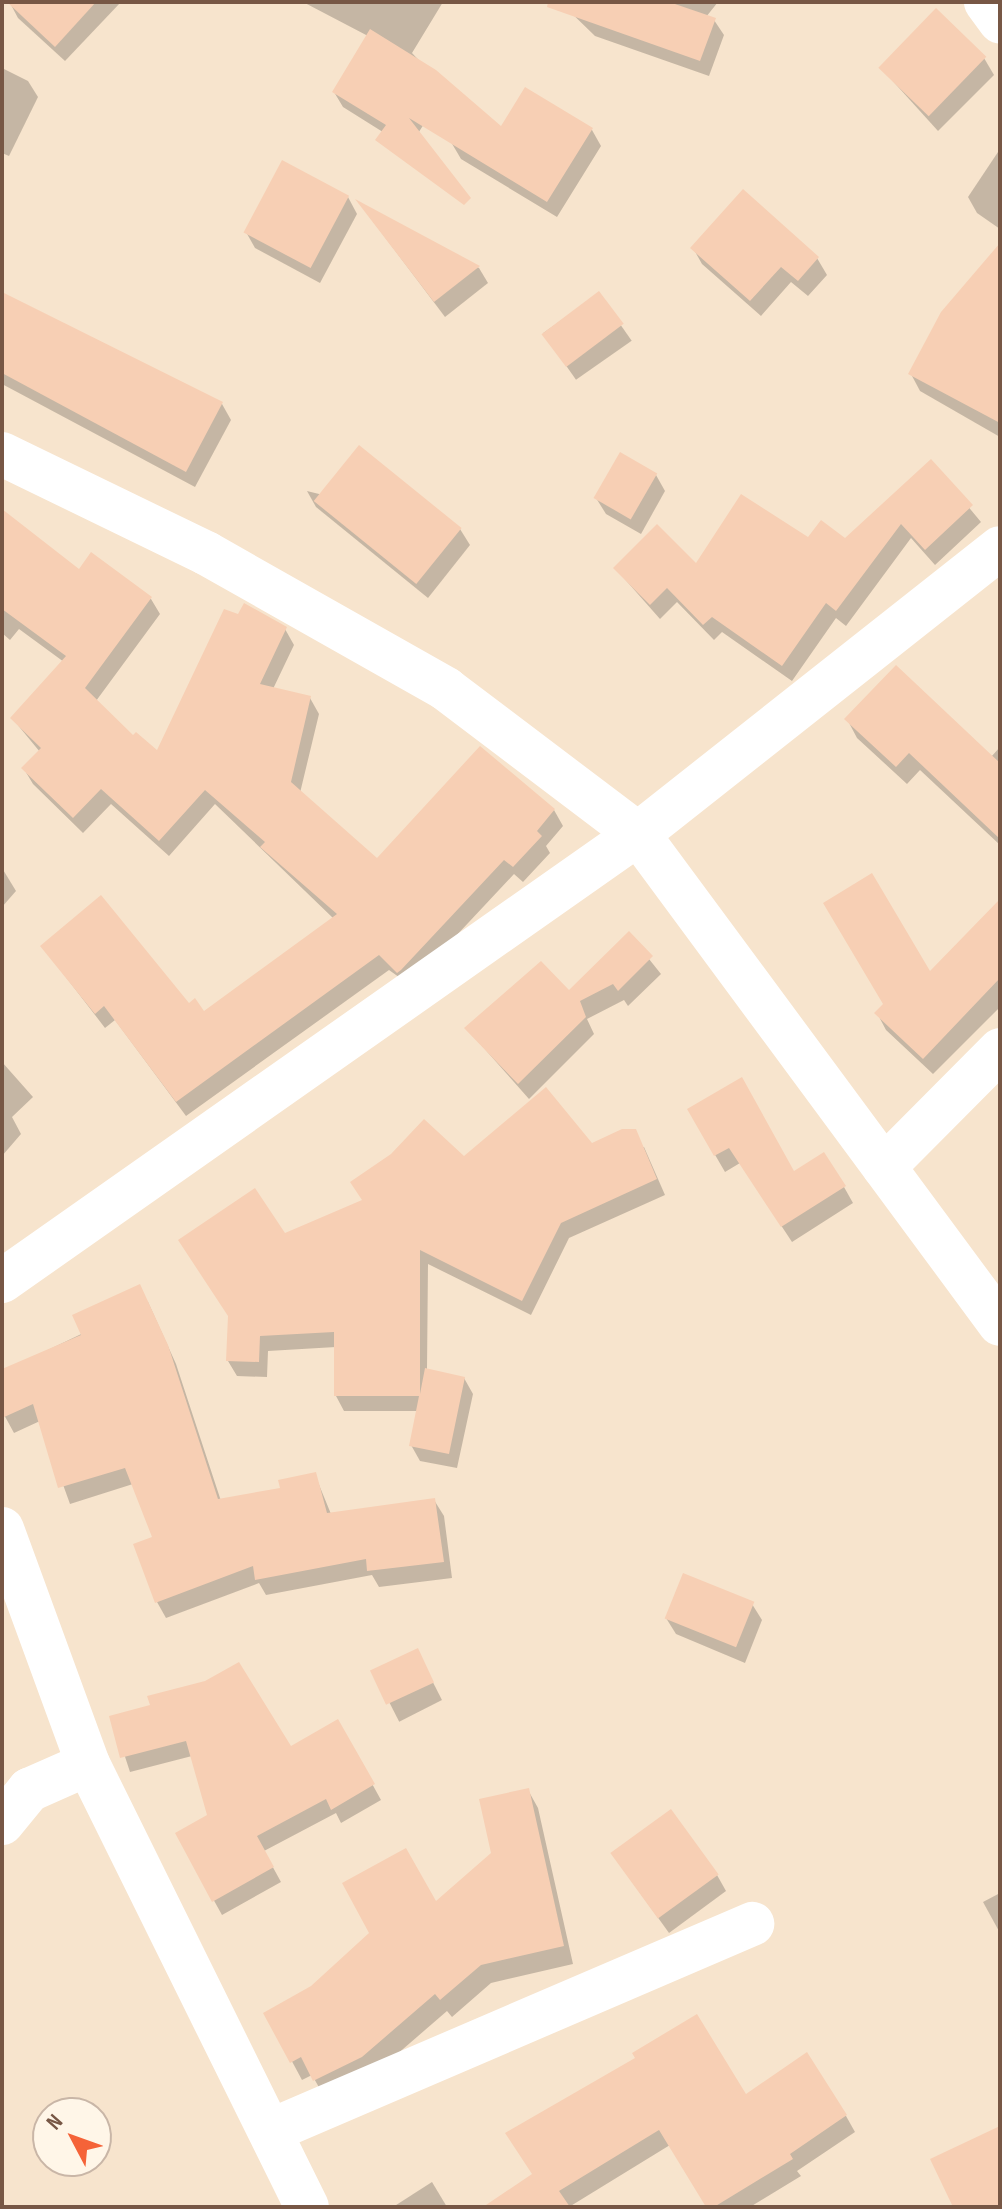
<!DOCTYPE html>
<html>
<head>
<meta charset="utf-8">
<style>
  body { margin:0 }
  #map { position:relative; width:1002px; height:2209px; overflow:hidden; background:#fff3df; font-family:"Sofia Sans Condensed",sans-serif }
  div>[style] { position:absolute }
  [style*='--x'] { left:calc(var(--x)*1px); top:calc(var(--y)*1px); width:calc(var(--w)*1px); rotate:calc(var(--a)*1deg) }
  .residential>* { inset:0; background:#f7e4cd }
  .shadow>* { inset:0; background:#0003; transform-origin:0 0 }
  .building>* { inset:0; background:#f7cfb4; transform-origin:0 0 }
  .minor>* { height:44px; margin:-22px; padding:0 22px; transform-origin:22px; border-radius:22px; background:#fff }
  span { translate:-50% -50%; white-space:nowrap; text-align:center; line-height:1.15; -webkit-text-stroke:6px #fff6e8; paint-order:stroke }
  .frame { position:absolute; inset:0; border:4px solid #775745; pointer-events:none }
  .north { position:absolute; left:32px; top:2097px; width:80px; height:80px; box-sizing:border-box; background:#fff6e8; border:2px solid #c9b6a7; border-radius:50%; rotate:311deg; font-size:22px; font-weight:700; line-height:32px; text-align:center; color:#775745 }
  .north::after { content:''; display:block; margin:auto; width:28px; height:36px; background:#f56338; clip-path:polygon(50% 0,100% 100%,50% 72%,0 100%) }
</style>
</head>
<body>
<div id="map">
  <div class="residential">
    <div style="clip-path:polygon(evenodd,2px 2px,1000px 2px,1000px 2207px,2px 2207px,2px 2px,48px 2113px,96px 2113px,96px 2161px,48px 2161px,48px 2113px)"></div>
  </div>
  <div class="shadow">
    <div style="clip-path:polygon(121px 2px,65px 61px,18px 18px,10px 3px)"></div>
    <div style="clip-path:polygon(303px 2px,443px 2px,412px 53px,446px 89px,417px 135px,437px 166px,343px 107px,334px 92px,368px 36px)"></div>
    <div style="clip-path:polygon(560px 2px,718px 2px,706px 17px,714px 20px,724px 35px,709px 76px,595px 36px)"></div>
    <div style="clip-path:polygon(984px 58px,994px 75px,938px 131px,881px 68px)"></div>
    <div style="clip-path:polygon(2px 68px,28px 81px,38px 97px,9px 156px,2px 153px)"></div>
    <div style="clip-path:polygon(526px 90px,592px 130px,601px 146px,557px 217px,461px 159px,451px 142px,502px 129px)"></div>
    <div style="clip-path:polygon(1000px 149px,1000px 229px,977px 213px,968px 197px)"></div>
    <div style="clip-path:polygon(348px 197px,357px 214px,320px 283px,255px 248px,246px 232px)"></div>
    <div style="clip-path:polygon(360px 204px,479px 268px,488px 283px,445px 317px)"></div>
    <div style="clip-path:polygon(1000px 245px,1000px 437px,920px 391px,911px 374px)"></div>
    <div style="clip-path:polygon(693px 248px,817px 258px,827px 275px,808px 296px,791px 282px,761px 316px,702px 264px)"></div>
    <div style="left:599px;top:294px;width:57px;height:68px;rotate:55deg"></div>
    <div style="clip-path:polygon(2px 311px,222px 404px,231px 420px,195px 487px,2px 384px)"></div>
    <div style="clip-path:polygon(931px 462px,981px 522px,935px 565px,911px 538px,846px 626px,836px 618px,792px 681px,722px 632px,714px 640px,677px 602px,660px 619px,615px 568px,696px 567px,808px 540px,845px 541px)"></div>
    <div style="clip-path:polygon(656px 475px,665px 491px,641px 534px,606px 514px,596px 498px)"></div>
    <div style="clip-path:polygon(307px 491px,460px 529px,470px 545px,428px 598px,316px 507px)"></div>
    <div style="clip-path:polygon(2px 512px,79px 571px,151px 599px,160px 614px,96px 701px,134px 738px,157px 753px,285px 629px,294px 645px,273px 689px,310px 698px,319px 714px,300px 793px,377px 861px,554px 810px,563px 826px,546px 846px,550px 853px,523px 882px,514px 874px,410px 985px,389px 970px,186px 1116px,115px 1020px,105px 1028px,42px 946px,204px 1013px,334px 919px,215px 804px,169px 856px,111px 804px,83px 833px,33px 784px,24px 769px,40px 752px,12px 718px,64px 662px,19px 629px,10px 640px,2px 633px)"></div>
    <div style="clip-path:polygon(847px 719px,991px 757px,1000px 747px,1000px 845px,920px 770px,907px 784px,857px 738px)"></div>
    <div style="clip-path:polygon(2px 868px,16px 891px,2px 907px)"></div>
    <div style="clip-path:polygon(1000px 902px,1000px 1007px,933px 1074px,886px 1030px,877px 1013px,930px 974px)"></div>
    <div style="clip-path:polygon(629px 934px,661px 974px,628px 1006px,624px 1000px,587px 1019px,594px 1034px,529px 1099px,467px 1029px,569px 993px)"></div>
    <div style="clip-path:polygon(2px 1062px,33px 1097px,12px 1117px,21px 1134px,2px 1156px)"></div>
    <div style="clip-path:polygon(689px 1110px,794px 1174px,844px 1187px,853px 1203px,792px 1242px,740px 1163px,725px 1172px)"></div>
    <div style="clip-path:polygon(592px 1145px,644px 1147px,665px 1195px,569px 1238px,531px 1315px,428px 1264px,427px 1371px,464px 1378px,473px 1394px,457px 1468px,420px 1461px,411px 1445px,418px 1411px,344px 1411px,336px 1396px,336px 1347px,268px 1351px,267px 1377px,237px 1376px,228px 1361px,284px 1236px,464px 1159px)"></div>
    <div style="clip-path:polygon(148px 1302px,176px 1364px,221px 1501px,282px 1489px,315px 1475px,331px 1514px,434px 1500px,444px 1516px,452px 1578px,379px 1587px,372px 1575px,266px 1595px,259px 1583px,166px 1618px,157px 1602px,154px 1538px,133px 1484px,70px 1504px,40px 1421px,14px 1433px,2px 1411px,2px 1372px)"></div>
    <div style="clip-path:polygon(752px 1604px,762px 1620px,745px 1663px,676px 1634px,666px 1618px)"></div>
    <div style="left:417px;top:1651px;width:55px;height:48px;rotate:63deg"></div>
    <div style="clip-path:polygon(112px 1717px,290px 1749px,338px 1722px,381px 1800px,341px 1823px,336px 1813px,264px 1851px,281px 1882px,222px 1915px,177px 1834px,209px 1816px,192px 1756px,130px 1772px)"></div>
    <div style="clip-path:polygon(528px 1790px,538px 1808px,573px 1964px,491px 1983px,452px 2017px,447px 2011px,373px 2075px,325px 2098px,312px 2075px,302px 2080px,266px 2013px,313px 1988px,436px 1904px,493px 1854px)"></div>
    <div style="clip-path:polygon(613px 1855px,717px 1875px,726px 1891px,669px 1933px)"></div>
    <div style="clip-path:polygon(1000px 1893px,1000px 1933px,983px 1902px)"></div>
    <div style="clip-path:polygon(745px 2096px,846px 2116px,855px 2132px,797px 2171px,801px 2176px,750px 2207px,708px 2207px,670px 2145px,569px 2207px,486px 2207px,534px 2175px)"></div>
    <div style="clip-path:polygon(432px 2182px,447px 2207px,393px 2207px)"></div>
  </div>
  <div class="building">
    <div style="clip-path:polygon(7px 2px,96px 2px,55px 47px)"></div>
    <div style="clip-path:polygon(548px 2px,669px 2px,716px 18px,700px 61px,547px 7px)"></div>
    <div style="left:936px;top:8px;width:70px;height:83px;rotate:44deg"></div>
    <div style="clip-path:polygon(370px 29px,436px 70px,501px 126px,525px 87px,593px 128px,547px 202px,409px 118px,471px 198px,464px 205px,375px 140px,386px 125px,332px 92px)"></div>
    <div style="left:282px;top:160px;width:76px;height:82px;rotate:28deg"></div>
    <div style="clip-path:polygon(743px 189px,819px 257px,798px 281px,781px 267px,750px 301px,690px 248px)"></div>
    <div style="clip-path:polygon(355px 199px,480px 266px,434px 302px)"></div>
    <div style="clip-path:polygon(1000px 243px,1000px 423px,908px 374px,941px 312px)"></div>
    <div style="left:599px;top:291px;width:41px;height:72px;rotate:53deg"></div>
    <div style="clip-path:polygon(2px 292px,223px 402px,186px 472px,2px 373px)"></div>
    <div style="left:359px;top:445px;width:132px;height:72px;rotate:39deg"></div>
    <div style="left:620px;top:452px;width:43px;height:53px;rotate:30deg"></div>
    <div style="clip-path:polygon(931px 459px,973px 505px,925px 550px,901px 524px,836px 611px,826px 603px,782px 666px,712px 617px,703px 625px,667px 588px,650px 605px,613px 568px,657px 524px,696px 563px,741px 494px,808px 537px,821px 520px,845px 538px)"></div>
    <div style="clip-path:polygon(2px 509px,79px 569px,91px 552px,152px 597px,85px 688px,133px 735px,136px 732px,157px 750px,224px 609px,238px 614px,244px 603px,287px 627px,260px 684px,311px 696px,291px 782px,377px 858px,480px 746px,555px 809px,537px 831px,542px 836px,513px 867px,504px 860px,401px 970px,397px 973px,379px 955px,176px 1102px,104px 1006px,95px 1014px,40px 946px,101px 895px,189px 1003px,195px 998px,204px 1011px,337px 914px,260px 847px,265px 842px,205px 790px,159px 841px,101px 789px,73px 818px,21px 768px,41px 748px,10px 718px,66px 656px,2px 609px)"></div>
    <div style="clip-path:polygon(896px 665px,1000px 763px,1000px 839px,909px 753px,896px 767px,844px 719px)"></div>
    <div style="clip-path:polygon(872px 873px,930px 971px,1000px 899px,1000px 978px,923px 1059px,874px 1013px,883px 1004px,823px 903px)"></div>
    <div style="clip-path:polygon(629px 931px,653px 956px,618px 991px,613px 984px,580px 1001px,586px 1017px,518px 1084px,464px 1028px,541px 961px,569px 990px)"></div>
    <div style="clip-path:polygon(742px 1077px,794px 1171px,824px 1152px,846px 1186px,781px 1227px,729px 1148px,714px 1156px,687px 1109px)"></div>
    <div style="clip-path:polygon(546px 1087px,592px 1143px,622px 1129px,636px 1129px,657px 1179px,561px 1223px,522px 1301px,420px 1250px,420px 1394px,425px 1368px,465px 1377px,449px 1454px,409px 1446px,419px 1396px,334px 1396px,334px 1332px,260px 1336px,259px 1362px,226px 1361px,228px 1316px,178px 1240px,255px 1188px,285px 1233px,362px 1200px,350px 1182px,391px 1154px,424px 1119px,464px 1156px)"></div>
    <div style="clip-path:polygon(140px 1284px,168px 1345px,218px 1499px,280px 1488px,278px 1480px,316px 1472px,327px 1513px,435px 1498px,444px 1562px,367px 1571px,366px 1559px,255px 1580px,253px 1566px,155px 1603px,133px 1544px,152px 1537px,125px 1468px,58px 1488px,33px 1404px,2px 1418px,2px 1369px,81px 1335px,72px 1315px)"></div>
    <div style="left:683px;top:1573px;width:77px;height:49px;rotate:22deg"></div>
    <div style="left:418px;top:1648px;width:38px;height:53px;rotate:65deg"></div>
    <div style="clip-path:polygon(239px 1662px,291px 1746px,338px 1719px,375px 1784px,331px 1810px,326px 1799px,257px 1836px,274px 1867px,212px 1902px,175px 1833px,207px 1815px,186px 1741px,120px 1758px,109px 1716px,150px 1705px,147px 1696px,205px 1681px)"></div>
    <div style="clip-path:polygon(529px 1788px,564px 1946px,481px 1965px,440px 2000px,435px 1994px,362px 2057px,313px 2081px,301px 2057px,290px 2063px,263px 2013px,311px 1986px,369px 1933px,342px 1883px,406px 1848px,436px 1901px,491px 1853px,479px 1799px)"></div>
    <div style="left:671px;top:1809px;width:81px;height:75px;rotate:54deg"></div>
    <div style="clip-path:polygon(697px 2014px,746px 2094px,807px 2052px,847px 2115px,790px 2154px,793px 2159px,714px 2207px,706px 2207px,659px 2130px,559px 2191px,570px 2207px,483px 2207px,532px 2174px,505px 2133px,635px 2058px,632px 2053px)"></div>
    <div style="clip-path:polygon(1000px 2126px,1000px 2207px,953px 2207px,930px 2159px)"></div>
  </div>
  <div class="minor">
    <div style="--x:986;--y:2;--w:24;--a:54"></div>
    <div style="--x:2;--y:454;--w:227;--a:25.9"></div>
    <div style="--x:206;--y:553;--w:276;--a:29.5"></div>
    <div style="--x:446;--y:689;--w:241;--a:37.1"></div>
    <div style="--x:638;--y:834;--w:609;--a:53.54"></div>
    <div style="--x:884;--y:1167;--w:165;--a:-45.2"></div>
    <div style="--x:2;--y:1281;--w:777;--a:-35.1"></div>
    <div style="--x:638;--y:834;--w:461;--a:-38.3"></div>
    <div style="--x:2;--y:1529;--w:250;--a:69.9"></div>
    <div style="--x:88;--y:1764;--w:494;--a:63.7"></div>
    <div style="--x:2;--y:1823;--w:43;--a:-50.7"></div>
    <div style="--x:29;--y:1790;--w:64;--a:-23.8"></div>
    <div style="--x:270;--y:2131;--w:525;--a:-23.24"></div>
  </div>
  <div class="frame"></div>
  <div class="north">N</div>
</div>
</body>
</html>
